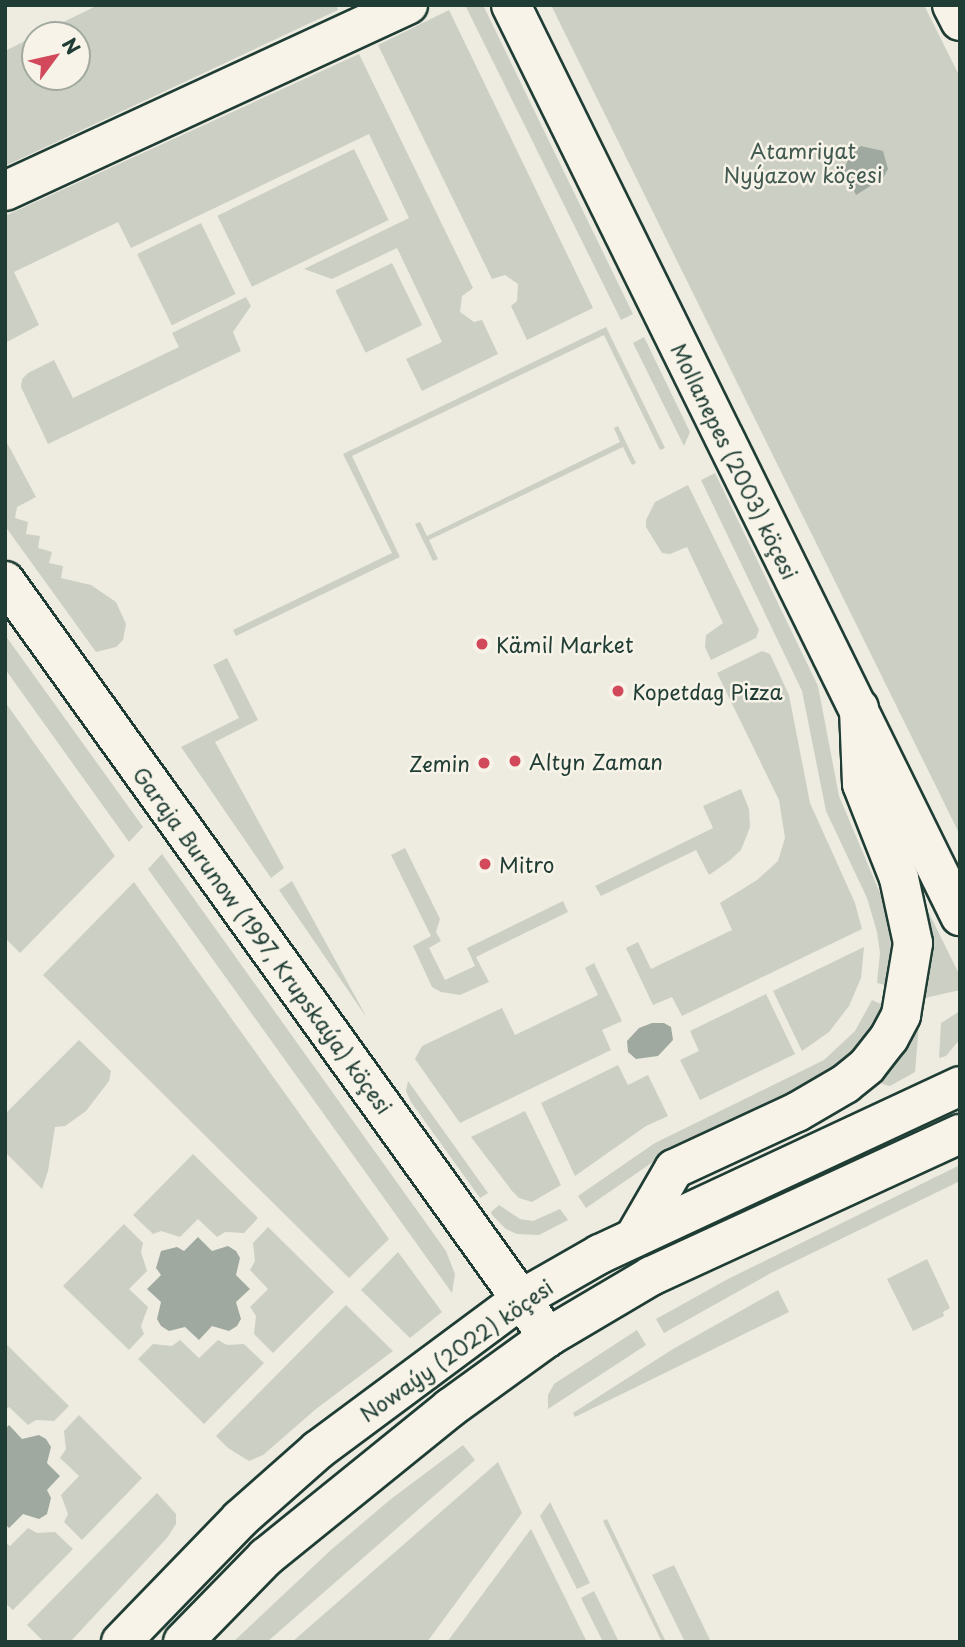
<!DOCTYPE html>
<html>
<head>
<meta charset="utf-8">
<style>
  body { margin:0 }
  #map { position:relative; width:965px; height:1647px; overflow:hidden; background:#eeece1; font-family:"Playpen Sans",sans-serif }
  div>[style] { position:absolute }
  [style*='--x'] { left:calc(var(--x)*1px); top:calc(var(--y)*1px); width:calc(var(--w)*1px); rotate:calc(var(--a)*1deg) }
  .green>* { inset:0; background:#cccfc4; transform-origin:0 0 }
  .water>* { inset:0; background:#9fa99f }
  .roads { filter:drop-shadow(2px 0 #1f3d34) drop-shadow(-2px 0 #1f3d34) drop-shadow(0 2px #1f3d34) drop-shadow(0 -2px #1f3d34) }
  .minor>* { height:38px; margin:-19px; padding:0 19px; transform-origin:19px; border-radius:19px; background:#f7f3e8 }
  .tertiary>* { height:38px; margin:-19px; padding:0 19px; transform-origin:19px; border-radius:19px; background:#f7f3e8 }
  .secondary>* { height:38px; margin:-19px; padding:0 19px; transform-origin:19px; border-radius:19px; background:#f7f3e8 }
  .dots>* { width:19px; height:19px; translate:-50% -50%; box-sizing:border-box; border:4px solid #f7f3e8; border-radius:50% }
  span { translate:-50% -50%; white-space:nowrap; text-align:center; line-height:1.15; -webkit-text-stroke:5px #f7f3e8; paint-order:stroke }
  .park-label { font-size:21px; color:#425a51 }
  .street-label { font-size:21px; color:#1f3d34 }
  .poi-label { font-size:21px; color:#1f3d34 }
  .left { translate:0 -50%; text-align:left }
  .right { translate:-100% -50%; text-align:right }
  .frame { position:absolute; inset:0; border:7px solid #1f3d34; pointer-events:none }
  .north { position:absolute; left:21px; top:21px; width:70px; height:70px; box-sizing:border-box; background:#f7f3e8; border:2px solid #a1aaa0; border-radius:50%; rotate:57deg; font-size:19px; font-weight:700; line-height:28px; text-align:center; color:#1f3d34 }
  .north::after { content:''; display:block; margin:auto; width:24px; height:32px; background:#d1495b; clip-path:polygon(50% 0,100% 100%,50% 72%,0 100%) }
</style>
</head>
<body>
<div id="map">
  <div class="green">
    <div style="clip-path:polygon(98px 5px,336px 5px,338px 10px,5px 166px,5px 51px,35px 36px,35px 77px,77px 77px,77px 35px,37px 35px)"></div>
    <div style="clip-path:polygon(465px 5px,483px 5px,633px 314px,621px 320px)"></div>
    <div style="clip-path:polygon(551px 5px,924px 5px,960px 77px,960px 835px)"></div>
    <div style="clip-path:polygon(449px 10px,593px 308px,527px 340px,511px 306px,517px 301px,518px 284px,505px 275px,492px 279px,378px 45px)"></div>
    <div style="clip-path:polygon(359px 54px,473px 288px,462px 296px,460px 312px,474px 322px,482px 320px,498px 354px,422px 391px,406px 359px,442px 342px,397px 248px,332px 279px,304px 269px,409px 218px,369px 134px,131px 248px,118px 222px,14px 272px,39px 325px,5px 343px,5px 216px)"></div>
    <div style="left:354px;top:149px;width:79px;height:152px;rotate:64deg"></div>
    <div style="left:201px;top:223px;width:79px;height:71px;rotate:64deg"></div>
    <div style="left:392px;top:263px;width:69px;height:63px;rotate:64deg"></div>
    <div style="clip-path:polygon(246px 297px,251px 306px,233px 332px,241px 351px,48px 444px,21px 387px,22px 379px,28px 373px,54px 360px,73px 398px,179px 347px,172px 333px)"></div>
    <div style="clip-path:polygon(606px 327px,665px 448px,660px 450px,604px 335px,352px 456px,400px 557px,236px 636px,233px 630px,392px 553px,343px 454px)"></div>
    <div style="clip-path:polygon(644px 337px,690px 432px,684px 446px,633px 343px)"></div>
    <div style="clip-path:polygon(618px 426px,636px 463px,632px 465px,623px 447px,429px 540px,438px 559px,433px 561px,415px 524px,420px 522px,427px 536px,620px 442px,614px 428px)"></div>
    <div style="clip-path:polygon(5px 439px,36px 497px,17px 507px,15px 518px,28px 522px,26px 534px,40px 536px,38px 548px,52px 552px,49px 563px,63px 566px,61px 578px,91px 585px,116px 602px,126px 624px,123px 640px,116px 647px,96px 652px,5px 526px)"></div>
    <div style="clip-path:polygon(715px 473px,818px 686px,839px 796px,888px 912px,892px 955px,890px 986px,877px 983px,880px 953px,877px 932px,867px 898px,826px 811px,802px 691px,701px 480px)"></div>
    <div style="clip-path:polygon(688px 485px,759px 630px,756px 638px,711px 660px,705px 647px,706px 635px,723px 623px,687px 547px,670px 554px,662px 553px,646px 527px,646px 520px,655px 502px)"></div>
    <div style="clip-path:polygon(5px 635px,143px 827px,129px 842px,5px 669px)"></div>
    <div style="clip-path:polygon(762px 651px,770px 654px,789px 695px,810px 803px,855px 903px,862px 929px,682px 1016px,672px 997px,653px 1005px,626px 948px,638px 942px,651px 969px,732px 930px,720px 903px,757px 880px,778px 861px,785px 838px,779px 800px,717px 673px)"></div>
    <div style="clip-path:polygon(227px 658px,258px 720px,215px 742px,284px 868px,271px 878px,181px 747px,239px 718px,213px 665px)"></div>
    <div style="clip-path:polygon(5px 702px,115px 856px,20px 953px,5px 938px)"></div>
    <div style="clip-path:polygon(741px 789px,749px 809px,750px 827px,741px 850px,729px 861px,709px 875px,696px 850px,601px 896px,595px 886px,713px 828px,703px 806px)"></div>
    <div style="clip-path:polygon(405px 848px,440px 919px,436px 932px,441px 941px,429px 948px,445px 980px,475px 966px,467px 948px,563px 901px,568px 912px,476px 957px,489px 982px,460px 995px,441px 992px,432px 987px,413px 946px,431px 936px,391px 855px)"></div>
    <div style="clip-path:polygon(162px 854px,446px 1251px,455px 1274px,452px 1293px,148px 869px)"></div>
    <div style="clip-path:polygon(292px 881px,367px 1018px,279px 890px)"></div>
    <div style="clip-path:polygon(134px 882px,389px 1239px,349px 1278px,43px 975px)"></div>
    <div style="clip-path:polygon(925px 905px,960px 976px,960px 990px,925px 998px,929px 961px)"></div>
    <div style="clip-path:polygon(864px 947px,861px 978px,849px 1006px,829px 1032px,802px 1051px,773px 991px)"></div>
    <div style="clip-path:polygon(594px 963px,622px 1021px,602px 1030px,611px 1050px,460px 1123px,415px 1059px,422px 1046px,502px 1008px,515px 1035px,598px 995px,585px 968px)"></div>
    <div style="clip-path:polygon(766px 994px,795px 1054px,700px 1100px,680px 1060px,699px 1051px,690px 1031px)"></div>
    <div style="clip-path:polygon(872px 1000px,885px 1006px,877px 1023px,852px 1055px,832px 1071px,663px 1155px,586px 1208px,578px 1196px,655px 1143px,824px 1060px,855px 1031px)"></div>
    <div style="clip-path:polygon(960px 1011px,960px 1039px,946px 1056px,939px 1058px,941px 1023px)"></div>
    <div style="clip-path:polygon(915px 1023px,919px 1024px,915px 1072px,890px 1086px,882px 1084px,881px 1078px)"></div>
    <div style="clip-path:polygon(79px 1040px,111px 1071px,109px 1081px,86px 1111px,65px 1126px,55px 1127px,48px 1171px,42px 1189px,5px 1152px,5px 1114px)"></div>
    <div style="clip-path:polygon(618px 1065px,628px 1085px,648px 1075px,668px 1116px,646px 1126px,575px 1176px,541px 1103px)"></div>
    <div style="clip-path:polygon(408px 1081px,488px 1193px,480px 1198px,411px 1102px,406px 1091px)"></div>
    <div style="clip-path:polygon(525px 1111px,561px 1185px,532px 1202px,519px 1198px,512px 1191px,471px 1137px)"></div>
    <div style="clip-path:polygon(193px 1154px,258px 1218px,244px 1233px,225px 1232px,217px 1237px,198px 1219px,180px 1237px,161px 1231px,153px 1234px,133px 1215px)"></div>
    <div style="clip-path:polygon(960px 1165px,960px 1181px,771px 1273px,664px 1333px,656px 1319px,728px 1279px)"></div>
    <div style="clip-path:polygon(499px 1205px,520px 1219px,533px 1221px,560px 1209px,568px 1220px,539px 1235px,517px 1234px,506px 1229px,493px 1216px,491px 1212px)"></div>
    <div style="clip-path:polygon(124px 1224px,143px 1243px,141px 1252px,147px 1271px,129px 1289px,148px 1307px,141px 1326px,144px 1334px,129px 1350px,63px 1286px)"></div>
    <div style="clip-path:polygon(268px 1227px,334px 1292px,273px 1353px,254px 1334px,256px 1316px,250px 1307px,268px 1289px,250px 1270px,255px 1261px,253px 1243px)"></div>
    <div style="clip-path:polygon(398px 1252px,442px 1312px,410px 1338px,361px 1290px)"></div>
    <div style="clip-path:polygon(927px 1259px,950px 1308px,943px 1312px,944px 1316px,913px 1331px,887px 1279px)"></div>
    <div style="clip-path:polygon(778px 1290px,789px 1312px,575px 1417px,573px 1413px,673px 1349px)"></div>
    <div style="clip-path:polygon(346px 1305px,393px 1351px,316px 1409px,263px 1455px,249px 1461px,228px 1448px,216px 1436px)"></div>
    <div style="clip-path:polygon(637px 1330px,646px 1345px,548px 1409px,548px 1395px,554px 1384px)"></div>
    <div style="clip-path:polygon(180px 1340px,199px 1358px,218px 1340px,227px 1345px,244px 1344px,264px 1363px,204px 1424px,138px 1359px,153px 1344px,172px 1346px)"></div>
    <div style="clip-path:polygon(5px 1343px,69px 1406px,54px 1421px,36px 1420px,28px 1425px,9px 1407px,5px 1410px)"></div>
    <div style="clip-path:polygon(79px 1415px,142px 1478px,82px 1540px,64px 1522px,68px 1514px,61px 1495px,79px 1476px,60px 1458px,66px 1449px,64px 1431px)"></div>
    <div style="clip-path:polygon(463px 1445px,475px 1460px,267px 1642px,233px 1642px,332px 1549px,391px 1499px)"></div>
    <div style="clip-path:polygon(498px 1462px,522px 1513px,427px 1642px,292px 1642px)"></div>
    <div style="clip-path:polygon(157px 1493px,176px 1514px,176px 1524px,167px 1538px,70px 1642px,44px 1642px,27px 1625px)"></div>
    <div style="clip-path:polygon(550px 1502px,590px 1583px,577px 1589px,540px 1516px)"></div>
    <div style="clip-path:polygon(607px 1519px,666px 1642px,662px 1642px,603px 1521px)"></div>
    <div style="clip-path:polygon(28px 1528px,37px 1533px,55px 1532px,73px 1549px,13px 1610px,5px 1603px,5px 1542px,10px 1546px)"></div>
    <div style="clip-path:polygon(531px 1529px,587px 1642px,447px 1642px)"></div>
    <div style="clip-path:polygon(674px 1565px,711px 1642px,685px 1642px,652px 1575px)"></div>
    <div style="clip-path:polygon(594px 1591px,619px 1642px,603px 1642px,581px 1598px)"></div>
  </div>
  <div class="water">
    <div style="clip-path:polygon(861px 146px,883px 151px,888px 169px,883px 178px,856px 195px,844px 170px,851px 152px)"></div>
    <div style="clip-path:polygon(652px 1023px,664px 1023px,671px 1027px,673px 1040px,658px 1056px,636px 1059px,628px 1052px,627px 1041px,639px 1028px)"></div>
    <div style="clip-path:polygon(198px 1237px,212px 1251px,228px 1246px,236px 1251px,240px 1258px,236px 1275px,250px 1289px,236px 1302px,241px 1319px,237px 1326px,229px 1331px,212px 1326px,199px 1340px,185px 1327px,169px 1331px,161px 1326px,157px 1319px,161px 1302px,147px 1289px,161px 1275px,156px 1268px,161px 1251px,177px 1247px,184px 1251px)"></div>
    <div style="clip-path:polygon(9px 1425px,22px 1439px,39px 1435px,46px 1439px,51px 1447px,47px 1463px,60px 1476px,47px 1490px,51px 1498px,47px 1514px,39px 1519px,23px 1514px,9px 1528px,5px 1524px,5px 1429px)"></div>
  </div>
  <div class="roads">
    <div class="minor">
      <div style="--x:5;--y:191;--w:444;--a:-24.8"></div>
      <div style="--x:5;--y:581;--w:931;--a:54.31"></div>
    </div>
    <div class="tertiary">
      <div style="--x:511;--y:5;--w:1016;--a:63.76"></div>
      <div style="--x:952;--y:5;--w:18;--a:63"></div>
    </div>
    <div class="secondary">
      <div style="--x:634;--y:1238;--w:80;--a:-59.9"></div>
      <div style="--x:674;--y:1169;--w:136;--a:-24.9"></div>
      <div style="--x:797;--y:1112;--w:56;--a:-30.3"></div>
      <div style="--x:845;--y:1084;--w:28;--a:-39"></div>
      <div style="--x:867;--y:1066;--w:36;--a:-52"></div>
      <div style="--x:889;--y:1038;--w:26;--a:-62"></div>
      <div style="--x:901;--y:1015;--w:73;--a:-80.5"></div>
      <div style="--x:913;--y:943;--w:66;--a:-102.2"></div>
      <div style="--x:899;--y:878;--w:101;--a:-111.5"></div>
      <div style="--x:862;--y:784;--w:76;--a:-92.3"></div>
      <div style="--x:121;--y:1642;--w:171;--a:-45.9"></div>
      <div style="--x:240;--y:1519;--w:104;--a:-41.5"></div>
      <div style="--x:318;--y:1450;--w:253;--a:-36.6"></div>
      <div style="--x:521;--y:1299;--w:91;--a:-29.7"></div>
      <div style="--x:600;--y:1254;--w:397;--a:-25"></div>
      <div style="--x:183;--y:1642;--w:119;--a:-45.7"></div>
      <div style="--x:266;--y:1557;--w:237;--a:-39"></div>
      <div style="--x:450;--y:1408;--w:121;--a:-35.9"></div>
      <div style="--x:548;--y:1337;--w:120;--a:-30.6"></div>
      <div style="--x:651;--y:1276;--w:340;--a:-24.7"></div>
    </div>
  </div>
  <div class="dots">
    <div style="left:482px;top:644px;background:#d1495b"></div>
    <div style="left:618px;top:691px;background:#d1495b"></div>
    <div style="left:515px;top:761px;background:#d1495b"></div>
    <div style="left:484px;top:763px;background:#d1495b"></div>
    <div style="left:485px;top:864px;background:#d1495b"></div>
  </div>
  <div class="park-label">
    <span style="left:803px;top:162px">Atamriyat<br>Nyýazow köçesi</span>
  </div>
  <div class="street-label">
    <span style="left:735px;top:461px;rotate:64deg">Mollanepes (2003) köçesi</span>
    <span style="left:263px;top:940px;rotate:54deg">Garaja Burunow (1997, Krupskaýa) köçesi</span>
    <span style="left:456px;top:1350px;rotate:-35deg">Nowaýy (2022) köçesi</span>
  </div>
  <div class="poi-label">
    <span class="left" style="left:496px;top:644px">Kämil Market</span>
    <span class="left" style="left:632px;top:691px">Kopetdag Pizza</span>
    <span class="left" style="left:529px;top:761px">Altyn Zaman</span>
    <span class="right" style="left:470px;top:763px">Zemin</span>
    <span class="left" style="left:499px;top:864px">Mitro</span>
  </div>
  <div class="frame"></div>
  <div class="north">N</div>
</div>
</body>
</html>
